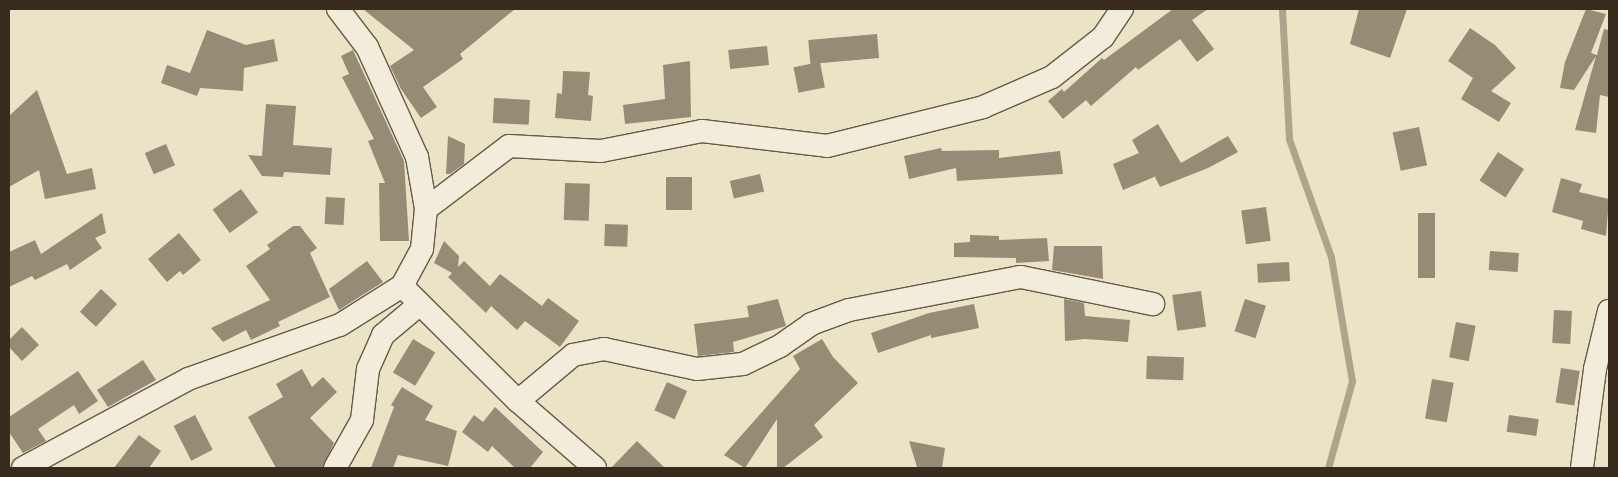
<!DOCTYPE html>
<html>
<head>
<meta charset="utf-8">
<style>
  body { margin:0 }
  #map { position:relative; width:1618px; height:477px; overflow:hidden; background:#ebe3c6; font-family:"Libre Bodoni",serif }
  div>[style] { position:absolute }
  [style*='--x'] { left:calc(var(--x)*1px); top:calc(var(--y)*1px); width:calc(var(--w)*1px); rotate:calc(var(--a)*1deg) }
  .stream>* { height:7px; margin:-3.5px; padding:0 3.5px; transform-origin:3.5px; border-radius:3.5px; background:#aea48d }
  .building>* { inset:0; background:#968b75; transform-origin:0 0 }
  .roads { filter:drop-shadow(1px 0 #665948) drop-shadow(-1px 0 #665948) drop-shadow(0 1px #665948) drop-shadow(0 -1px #665948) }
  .minor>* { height:22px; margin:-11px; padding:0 11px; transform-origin:11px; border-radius:11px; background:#f2edda }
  span { translate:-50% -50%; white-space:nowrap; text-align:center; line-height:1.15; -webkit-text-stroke:4px #f2edda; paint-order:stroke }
  .frame { position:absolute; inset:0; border:10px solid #392b1e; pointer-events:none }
</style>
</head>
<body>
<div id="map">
  <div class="stream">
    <div style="--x:1282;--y:9;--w:130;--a:86.9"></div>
    <div style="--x:1289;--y:139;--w:125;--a:70.4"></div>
    <div style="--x:1331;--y:257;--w:126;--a:80.4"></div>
    <div style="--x:1352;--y:381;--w:90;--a:105.4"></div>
  </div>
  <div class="building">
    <div style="clip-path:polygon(363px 9px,515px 9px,460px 54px,463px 59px,423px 87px,437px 107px,421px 118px,401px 89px,390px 66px,414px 50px)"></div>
    <div style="clip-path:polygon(1173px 9px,1208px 9px,1192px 20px,1214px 49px,1197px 62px,1180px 39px,1138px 70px,1136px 67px,1091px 106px,1086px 100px,1063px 119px,1048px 101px,1062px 89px,1064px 92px,1102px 58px,1104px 60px)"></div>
    <div style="clip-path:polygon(1359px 9px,1407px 9px,1390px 58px,1350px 44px)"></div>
    <div style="clip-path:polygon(1586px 9px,1606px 14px,1591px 53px,1597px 55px,1604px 29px,1609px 30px,1609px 97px,1600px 95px,1596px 133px,1575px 130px,1596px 56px,1574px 90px,1560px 88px,1565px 62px)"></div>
    <div style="clip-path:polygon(1470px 28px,1495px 45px,1516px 68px,1491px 91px,1511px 103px,1499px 122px,1461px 99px,1473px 78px,1448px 61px)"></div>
    <div style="clip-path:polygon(207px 30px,246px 45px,274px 39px,278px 61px,244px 68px,243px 91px,200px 88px,197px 96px,161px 83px,167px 65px,190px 73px)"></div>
    <div style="left:877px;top:34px;width:24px;height:69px;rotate:85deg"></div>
    <div style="left:767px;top:46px;width:19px;height:39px;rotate:84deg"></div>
    <div style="clip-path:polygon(353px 50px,404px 161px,409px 241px,380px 241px,379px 183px,385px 183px,368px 141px,374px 139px,342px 77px,349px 74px,341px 56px)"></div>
    <div style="clip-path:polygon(690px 61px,691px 117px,625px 124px,623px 105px,665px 99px,663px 65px)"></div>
    <div style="left:820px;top:62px;width:26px;height:27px;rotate:79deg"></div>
    <div style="clip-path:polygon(563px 71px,590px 72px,588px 95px,593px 96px,591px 121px,555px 118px,557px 93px,562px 94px)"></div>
    <div style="clip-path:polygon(37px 90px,67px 174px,92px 168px,96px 189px,45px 199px,39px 170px,9px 187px,9px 116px)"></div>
    <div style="left:494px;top:98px;width:36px;height:25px;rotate:3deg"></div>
    <div style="clip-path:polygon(266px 104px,296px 106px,293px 145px,332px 148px,330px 175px,284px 172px,283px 177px,262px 176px,248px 155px,262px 156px)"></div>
    <div style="clip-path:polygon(1158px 124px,1181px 163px,1228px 136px,1238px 152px,1208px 168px,1160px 187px,1155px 177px,1159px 175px,1123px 190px,1113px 164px,1139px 153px,1132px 140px)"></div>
    <div style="left:1419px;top:127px;width:39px;height:27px;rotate:78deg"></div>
    <div style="clip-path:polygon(448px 136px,465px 144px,464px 164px,450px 174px,446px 174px)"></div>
    <div style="left:166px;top:144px;width:23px;height:23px;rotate:67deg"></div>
    <div style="clip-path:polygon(941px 148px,942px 151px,999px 150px,999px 158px,1060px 151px,1063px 174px,957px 181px,956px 168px,909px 179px,904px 156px)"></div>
    <div style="left:1498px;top:152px;width:31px;height:34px;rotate:33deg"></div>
    <div style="left:760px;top:174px;width:18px;height:31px;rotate:77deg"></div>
    <div style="left:666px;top:177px;width:26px;height:33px"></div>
    <div style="clip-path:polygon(1561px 178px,1582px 184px,1579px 192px,1609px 199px,1606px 236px,1581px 229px,1583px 221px,1552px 212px)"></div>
    <div style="left:565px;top:183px;width:25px;height:37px;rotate:2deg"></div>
    <div style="left:241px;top:189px;width:29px;height:35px;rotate:54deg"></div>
    <div style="left:326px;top:197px;width:19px;height:27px;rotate:3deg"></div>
    <div style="left:1266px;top:207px;width:34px;height:25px;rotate:82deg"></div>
    <div style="clip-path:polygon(102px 213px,106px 233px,95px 238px,102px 248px,70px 270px,67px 264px,35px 280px,32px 276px,9px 287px,9px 252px,35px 240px,41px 254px)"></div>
    <div style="left:1418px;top:213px;width:17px;height:65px"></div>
    <div style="left:605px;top:224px;width:23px;height:22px;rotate:2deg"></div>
    <div style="clip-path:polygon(293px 226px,300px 226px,317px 248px,310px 253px,330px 297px,278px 322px,280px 326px,251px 340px,246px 330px,223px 342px,211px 328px,270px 300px,246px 266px,270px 249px,267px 245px)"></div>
    <div style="clip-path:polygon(179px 233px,201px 260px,183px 275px,180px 271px,167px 282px,148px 259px)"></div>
    <div style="clip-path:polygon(970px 235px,999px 236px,999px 240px,1047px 238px,1049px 261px,1016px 263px,1016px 258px,954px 257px,954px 243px,970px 242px)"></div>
    <div style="clip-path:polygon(444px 241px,459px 256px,458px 267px,464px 261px,490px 286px,500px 274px,542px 306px,548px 298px,579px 321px,560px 347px,525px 321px,517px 330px,491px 306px,486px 313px,448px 277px,452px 273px,434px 263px)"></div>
    <div style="clip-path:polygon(1054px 246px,1102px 246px,1103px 279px,1052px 270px)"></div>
    <div style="left:1490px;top:251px;width:29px;height:19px;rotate:4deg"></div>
    <div style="clip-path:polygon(367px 261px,383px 282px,339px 310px,329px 289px)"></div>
    <div style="left:1289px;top:262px;width:19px;height:32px;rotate:87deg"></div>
    <div style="left:101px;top:289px;width:22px;height:31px;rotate:43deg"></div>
    <div style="left:1201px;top:291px;width:36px;height:29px;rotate:82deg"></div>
    <div style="clip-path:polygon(778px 299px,786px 326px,733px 342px,734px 352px,698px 356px,694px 324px,749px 317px,747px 306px)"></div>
    <div style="clip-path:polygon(1064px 299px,1084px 303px,1085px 316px,1130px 320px,1128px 342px,1085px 339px,1065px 341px)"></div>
    <div style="left:1245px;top:299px;width:22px;height:34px;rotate:18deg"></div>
    <div style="clip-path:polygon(974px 304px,979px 328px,931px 338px,931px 335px,878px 353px,871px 333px,929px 313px)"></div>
    <div style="left:1554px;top:310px;width:18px;height:33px;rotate:3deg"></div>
    <div style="left:1456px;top:322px;width:20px;height:36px;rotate:11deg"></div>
    <div style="clip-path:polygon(22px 327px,39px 345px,22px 361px,9px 347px,9px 340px)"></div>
    <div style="left:413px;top:339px;width:26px;height:39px;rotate:31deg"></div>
    <div style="clip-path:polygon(822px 339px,833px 357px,858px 383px,814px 425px,823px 437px,783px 468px,777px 468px,777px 419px,745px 468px,724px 455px,800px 369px,793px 356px)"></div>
    <div style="left:1147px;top:356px;width:37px;height:23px;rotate:2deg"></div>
    <div style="clip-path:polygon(143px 360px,156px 380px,108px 407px,97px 390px)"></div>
    <div style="left:1561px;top:368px;width:19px;height:35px;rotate:9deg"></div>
    <div style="clip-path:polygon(302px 369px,312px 387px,323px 377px,337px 392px,310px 418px,334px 443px,322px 468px,276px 468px,248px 417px,283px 397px,276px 384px)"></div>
    <div style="clip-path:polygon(78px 371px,98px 401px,79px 414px,74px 405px,38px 429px,46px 441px,23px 453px,9px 432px,9px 417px)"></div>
    <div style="left:1432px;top:379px;width:22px;height:40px;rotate:10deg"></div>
    <div style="left:667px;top:382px;width:22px;height:31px;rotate:24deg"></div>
    <div style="clip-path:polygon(402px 387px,433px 406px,425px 420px,457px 431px,448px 466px,398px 455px,393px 468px,371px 468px,394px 407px,391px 405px)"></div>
    <div style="clip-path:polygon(495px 407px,543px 452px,530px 468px,515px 468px,492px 446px,488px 452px,462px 432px,474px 415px,483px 422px)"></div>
    <div style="left:195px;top:415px;width:39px;height:24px;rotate:63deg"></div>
    <div style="left:1509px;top:415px;width:30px;height:17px;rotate:8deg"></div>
    <div style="clip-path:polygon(139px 435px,161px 451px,149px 468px,114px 468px)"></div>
    <div style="clip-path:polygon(637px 441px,665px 468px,611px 468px)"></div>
    <div style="clip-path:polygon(909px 441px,945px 448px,942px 468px,917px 467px)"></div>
  </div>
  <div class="roads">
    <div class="minor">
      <div style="--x:426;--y:209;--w:104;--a:-37.2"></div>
      <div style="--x:509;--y:146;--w:92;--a:3.1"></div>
      <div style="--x:601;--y:151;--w:103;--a:-11.2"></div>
      <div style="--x:702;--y:131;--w:126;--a:6.8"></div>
      <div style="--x:827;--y:146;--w:161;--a:-14"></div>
      <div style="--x:983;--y:107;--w:75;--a:-23.5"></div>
      <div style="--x:1052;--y:77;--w:65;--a:-38.1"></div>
      <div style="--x:1103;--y:37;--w:34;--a:-56"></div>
      <div style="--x:402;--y:286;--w:163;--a:44.8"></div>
      <div style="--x:518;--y:401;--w:102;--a:41"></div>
      <div style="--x:518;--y:401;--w:72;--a:-39.9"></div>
      <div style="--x:573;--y:355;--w:32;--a:-11"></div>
      <div style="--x:604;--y:349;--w:95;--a:12.1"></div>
      <div style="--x:697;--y:369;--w:46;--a:-6.2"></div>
      <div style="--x:743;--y:364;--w:41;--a:-25.9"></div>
      <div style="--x:780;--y:346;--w:38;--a:-35"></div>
      <div style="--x:811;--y:324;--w:40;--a:-20.2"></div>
      <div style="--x:849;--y:310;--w:175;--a:-10.9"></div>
      <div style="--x:1021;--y:277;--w:135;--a:11.6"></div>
      <div style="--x:23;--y:468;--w:187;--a:-28.3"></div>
      <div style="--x:188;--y:379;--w:161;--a:-19.6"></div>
      <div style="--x:340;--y:325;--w:73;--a:-32.2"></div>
      <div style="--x:402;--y:286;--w:42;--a:-61.6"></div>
      <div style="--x:422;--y:249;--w:40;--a:-84.3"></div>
      <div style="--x:426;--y:209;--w:53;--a:-99.8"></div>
      <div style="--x:417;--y:157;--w:121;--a:-114.4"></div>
      <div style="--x:367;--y:47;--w:48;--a:-127.3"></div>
      <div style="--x:335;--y:468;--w:55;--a:-60.6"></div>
      <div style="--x:362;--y:420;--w:51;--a:-83.3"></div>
      <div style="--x:368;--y:369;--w:37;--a:-66"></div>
      <div style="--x:383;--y:335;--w:48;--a:-40"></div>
      <div style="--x:1582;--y:468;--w:100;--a:-82.5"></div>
      <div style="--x:1595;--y:369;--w:60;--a:-76.4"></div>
    </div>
  </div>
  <div class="frame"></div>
</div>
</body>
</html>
